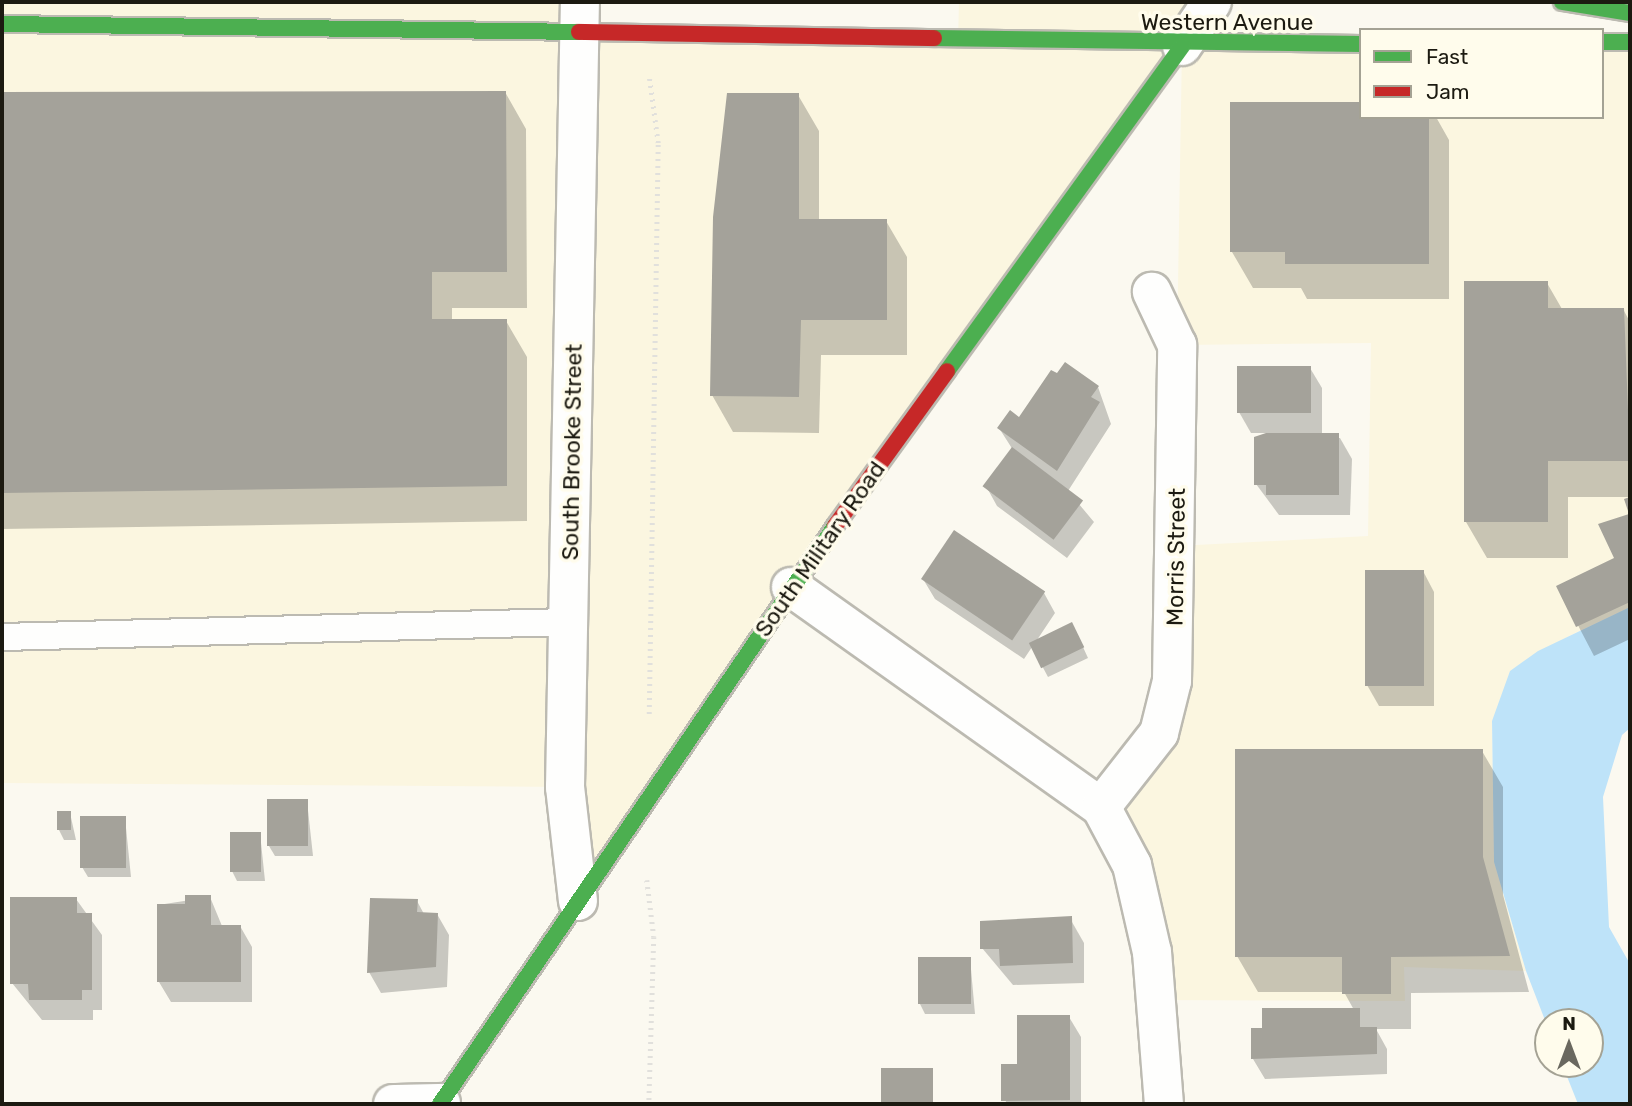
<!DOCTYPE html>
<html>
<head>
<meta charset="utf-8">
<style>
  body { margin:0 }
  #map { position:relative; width:1632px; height:1106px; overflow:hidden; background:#fbf9f0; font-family:Rubik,sans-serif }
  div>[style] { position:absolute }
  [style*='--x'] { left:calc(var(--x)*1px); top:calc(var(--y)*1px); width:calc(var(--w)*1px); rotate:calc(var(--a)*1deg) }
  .built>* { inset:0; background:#fbf6e0 }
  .water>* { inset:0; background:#bee3f9 }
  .shadow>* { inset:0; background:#0003; transform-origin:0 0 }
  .building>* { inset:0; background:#a4a29a; transform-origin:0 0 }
  .path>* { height:4.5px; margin-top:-2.25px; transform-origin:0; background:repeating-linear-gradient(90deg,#e1e0dc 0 2px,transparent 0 7px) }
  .roads { filter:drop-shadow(2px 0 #bcbab1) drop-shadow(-2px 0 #bcbab1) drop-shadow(0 2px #bcbab1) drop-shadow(0 -2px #bcbab1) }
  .lane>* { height:26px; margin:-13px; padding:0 13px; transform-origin:13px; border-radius:13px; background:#fefefd }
  .street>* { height:38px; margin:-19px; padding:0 19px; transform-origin:19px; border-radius:19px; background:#fefefd }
  .fast>* { height:16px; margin:-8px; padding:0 8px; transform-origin:8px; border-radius:8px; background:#4caf50 }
  .jam>* { height:16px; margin:-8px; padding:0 8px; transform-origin:8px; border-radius:8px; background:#c62828 }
  span { translate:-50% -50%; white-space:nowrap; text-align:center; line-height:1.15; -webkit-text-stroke:7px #fffcec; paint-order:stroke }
  .street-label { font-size:23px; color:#1c1a11 }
  .frame { position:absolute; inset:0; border:4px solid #1c1a11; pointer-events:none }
  .legend { position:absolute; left:1359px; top:28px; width:245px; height:91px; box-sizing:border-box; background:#fffcec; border:2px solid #a4a294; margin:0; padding:9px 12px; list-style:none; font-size:21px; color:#1c1a11 }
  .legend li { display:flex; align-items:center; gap:14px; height:35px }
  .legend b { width:35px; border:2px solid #a4a294 }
  .north { position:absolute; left:1534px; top:1008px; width:70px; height:70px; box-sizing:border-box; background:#fffcec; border:2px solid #a4a294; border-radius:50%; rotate:0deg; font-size:19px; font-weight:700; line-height:28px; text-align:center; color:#1c1a11 }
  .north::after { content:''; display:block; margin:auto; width:24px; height:32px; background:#6a685f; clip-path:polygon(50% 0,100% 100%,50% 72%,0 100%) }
</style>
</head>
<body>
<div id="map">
  <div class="built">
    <div style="clip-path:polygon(2px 2px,580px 2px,580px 33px,958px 40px,959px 2px,1212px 2px,1183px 45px,1361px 44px,1361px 117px,1602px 117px,1602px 42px,1630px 42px,1630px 607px,1569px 636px,1492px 721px,1494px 862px,1526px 971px,1404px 967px,1405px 1001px,1159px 1000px,1101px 807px,1159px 733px,1177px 546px,1368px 536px,1371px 343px,1177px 345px,1182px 47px,578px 901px,565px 787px,2px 783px)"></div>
  </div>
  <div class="water">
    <div style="clip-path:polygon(1630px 607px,1630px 728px,1622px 735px,1603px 797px,1609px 927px,1630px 964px,1630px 1104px,1578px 1104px,1562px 1064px,1590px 1064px,1590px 1022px,1548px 1022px,1548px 1028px,1526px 971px,1494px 862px,1492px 721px,1510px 671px,1538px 651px)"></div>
  </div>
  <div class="shadow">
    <div style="clip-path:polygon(505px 92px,526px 129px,527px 308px,452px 308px,452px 321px,506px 321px,527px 357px,527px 521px,2px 529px,2px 94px)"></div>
    <div style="clip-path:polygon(798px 95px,819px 131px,819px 221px,886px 221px,907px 257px,907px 355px,821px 355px,819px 433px,733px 432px,712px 395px)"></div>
    <div style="clip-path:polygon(1361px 117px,1436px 117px,1449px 140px,1449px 299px,1307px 299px,1301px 288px,1253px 288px,1232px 252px)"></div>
    <div style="clip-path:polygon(1547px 283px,1562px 309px,1623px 309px,1630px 322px,1630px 497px,1568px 497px,1568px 558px,1487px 558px,1466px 522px)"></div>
    <div style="clip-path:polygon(1310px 368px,1322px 388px,1322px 433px,1251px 433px,1239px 412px)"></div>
    <div style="clip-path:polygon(1098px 387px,1111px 424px,1068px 491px,1094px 522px,1067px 558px,997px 506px,986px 486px,1013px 450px,999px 428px)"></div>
    <div style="clip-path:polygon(1256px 438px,1340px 438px,1352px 459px,1350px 515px,1279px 515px,1256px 484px)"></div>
    <div style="clip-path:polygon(1630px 516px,1630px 639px,1594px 656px,1558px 587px,1616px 559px,1601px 525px)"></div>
    <div style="clip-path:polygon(1423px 571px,1434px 592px,1434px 706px,1379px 706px,1367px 685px)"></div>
    <div style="clip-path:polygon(923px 579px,1044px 593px,1055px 613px,1037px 640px,1077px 634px,1088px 658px,1048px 677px,1032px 647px,1024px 659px,935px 599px)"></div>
    <div style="clip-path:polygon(1482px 751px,1503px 787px,1503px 895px,1529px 992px,1411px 993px,1411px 1029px,1376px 1029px,1387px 1049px,1387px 1074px,1265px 1079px,1253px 1059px,1264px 1030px,1354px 1010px,1344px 992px,1258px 992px,1237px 956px)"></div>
    <div style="clip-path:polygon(307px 801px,313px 856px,275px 856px,269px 846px)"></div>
    <div style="clip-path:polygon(70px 813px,76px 840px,64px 840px,59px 830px)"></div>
    <div style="clip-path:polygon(125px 818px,131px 877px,88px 877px,82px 867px)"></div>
    <div style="clip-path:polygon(260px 833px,265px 881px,237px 881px,232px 871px)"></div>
    <div style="clip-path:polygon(210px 897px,222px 926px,240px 926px,252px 947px,252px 1002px,171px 1002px,159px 982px,158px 905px)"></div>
    <div style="clip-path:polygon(76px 899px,102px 935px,102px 1010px,93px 1010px,93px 1020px,42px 1020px,12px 983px)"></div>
    <div style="clip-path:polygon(417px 901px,424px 914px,437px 914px,449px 935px,447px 987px,381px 993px,369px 972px)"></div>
    <div style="clip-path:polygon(1072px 922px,1084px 943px,1084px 983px,1013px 985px,982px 948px)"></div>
    <div style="clip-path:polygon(970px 958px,975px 1014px,925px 1014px,920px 1004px)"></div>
    <div style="clip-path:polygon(1069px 1017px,1081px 1037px,1081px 1104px,1005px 1104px,1018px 1066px)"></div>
    <div style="left:882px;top:1070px;width:50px;height:34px"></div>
  </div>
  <div class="building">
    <div style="clip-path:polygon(506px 91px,507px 272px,432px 272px,432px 319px,507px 319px,507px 486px,2px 493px,2px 92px)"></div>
    <div style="clip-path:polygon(727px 93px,799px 93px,799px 219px,887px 219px,887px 320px,801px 320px,799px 397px,710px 396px,713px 217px)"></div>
    <div style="clip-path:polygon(1230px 102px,1361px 102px,1361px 117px,1429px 117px,1429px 264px,1285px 264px,1285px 252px,1230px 252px)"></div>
    <div style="clip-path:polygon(1464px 281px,1548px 281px,1548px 308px,1624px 308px,1630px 461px,1548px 461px,1548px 522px,1464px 522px)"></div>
    <div style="clip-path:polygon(1065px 362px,1099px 386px,1091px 397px,1100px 402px,1057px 471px,997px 428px,1010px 410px,1019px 417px,1051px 370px,1057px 373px)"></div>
    <div style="left:1237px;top:366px;width:74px;height:47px"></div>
    <div style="clip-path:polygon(1266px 433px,1339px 433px,1339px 495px,1266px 495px,1266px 485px,1254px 485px,1254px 437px)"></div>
    <div style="left:1012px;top:447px;width:89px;height:49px;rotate:37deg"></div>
    <div style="clip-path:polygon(1630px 497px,1630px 602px,1576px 627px,1556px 586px,1614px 558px,1598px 524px,1629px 514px,1624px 499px)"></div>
    <div style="left:954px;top:530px;width:110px;height:59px;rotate:34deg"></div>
    <div style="left:1365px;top:570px;width:59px;height:116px"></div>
    <div style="left:1072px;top:622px;width:28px;height:48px;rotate:64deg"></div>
    <div style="clip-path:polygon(1235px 749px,1483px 749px,1483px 857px,1510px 956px,1391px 957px,1391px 994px,1342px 994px,1342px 957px,1235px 957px)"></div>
    <div style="left:267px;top:799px;width:41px;height:47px"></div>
    <div style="left:57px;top:811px;width:14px;height:19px"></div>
    <div style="left:80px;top:816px;width:46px;height:52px"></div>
    <div style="left:230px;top:832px;width:31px;height:40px"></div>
    <div style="clip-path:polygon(185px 895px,211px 895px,211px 925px,241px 925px,241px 982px,157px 982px,157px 904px,185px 904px)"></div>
    <div style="clip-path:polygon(10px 897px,77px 897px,77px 913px,92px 913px,92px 990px,82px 990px,82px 1000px,29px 1000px,28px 984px,10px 984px)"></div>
    <div style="clip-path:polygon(370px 898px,418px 899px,417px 912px,438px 913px,436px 967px,367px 973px)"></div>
    <div style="clip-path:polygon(1072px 916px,1073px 963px,1000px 966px,999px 949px,980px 949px,980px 921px)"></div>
    <div style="left:918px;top:957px;width:53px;height:47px"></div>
    <div style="clip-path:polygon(1262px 1008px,1360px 1008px,1360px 1027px,1377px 1027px,1377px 1054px,1251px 1059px,1251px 1028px,1262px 1028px)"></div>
    <div style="clip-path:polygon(1017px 1015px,1070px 1015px,1070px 1100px,1001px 1101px,1001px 1064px,1017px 1064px)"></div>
    <div style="left:881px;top:1068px;width:52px;height:36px"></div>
  </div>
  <div class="path">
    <div style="--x:649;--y:714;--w:571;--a:-89.1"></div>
    <div style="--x:658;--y:143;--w:68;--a:-97.7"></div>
    <div style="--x:647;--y:880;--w:57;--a:83"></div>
    <div style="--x:654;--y:937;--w:167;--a:91.7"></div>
  </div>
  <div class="roads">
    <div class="lane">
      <div style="--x:2;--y:637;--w:567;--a:-1.52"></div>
    </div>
    <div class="street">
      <div style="--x:1182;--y:46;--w:53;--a:-55.7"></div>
      <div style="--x:791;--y:587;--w:380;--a:35.4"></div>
      <div style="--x:1101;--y:807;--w:66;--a:61.9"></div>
      <div style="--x:1132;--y:865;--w:89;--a:77.1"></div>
      <div style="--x:1152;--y:952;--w:152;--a:85.5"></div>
      <div style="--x:1101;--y:807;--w:94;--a:-51.9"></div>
      <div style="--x:1159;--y:733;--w:54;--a:-76"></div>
      <div style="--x:1172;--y:681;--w:336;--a:-89.1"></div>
      <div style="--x:1177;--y:345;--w:59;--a:-115.3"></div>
      <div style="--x:578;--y:901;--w:115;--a:-96.5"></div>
      <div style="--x:565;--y:787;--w:785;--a:-88.91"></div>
      <div style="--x:393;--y:1104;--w:48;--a:-1.2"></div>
    </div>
    <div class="fast">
      <div style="--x:1562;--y:2;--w:69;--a:9.2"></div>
      <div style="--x:2;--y:24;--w:577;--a:0.79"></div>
      <div style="--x:934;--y:38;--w:427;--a:0.8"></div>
      <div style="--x:1602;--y:42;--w:28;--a:0"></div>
      <div style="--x:947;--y:371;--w:401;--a:-54.1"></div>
      <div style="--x:440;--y:1104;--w:700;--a:-55.65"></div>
    </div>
    <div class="jam">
      <div style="--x:579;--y:32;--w:355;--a:1"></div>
      <div style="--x:835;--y:526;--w:191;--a:-54.1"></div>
    </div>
  </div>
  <div class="street-label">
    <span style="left:1227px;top:22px">Western Avenue</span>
    <span style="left:572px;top:452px;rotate:-89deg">South Brooke Street</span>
    <span style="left:820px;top:549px;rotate:-55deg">South Military Road</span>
    <span style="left:1176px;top:557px;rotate:-89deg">Morris Street</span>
  </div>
  <div class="frame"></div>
  <ul class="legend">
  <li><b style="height:9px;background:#4caf50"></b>Fast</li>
  <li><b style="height:9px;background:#c62828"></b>Jam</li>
  </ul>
  <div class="north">N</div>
</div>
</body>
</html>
